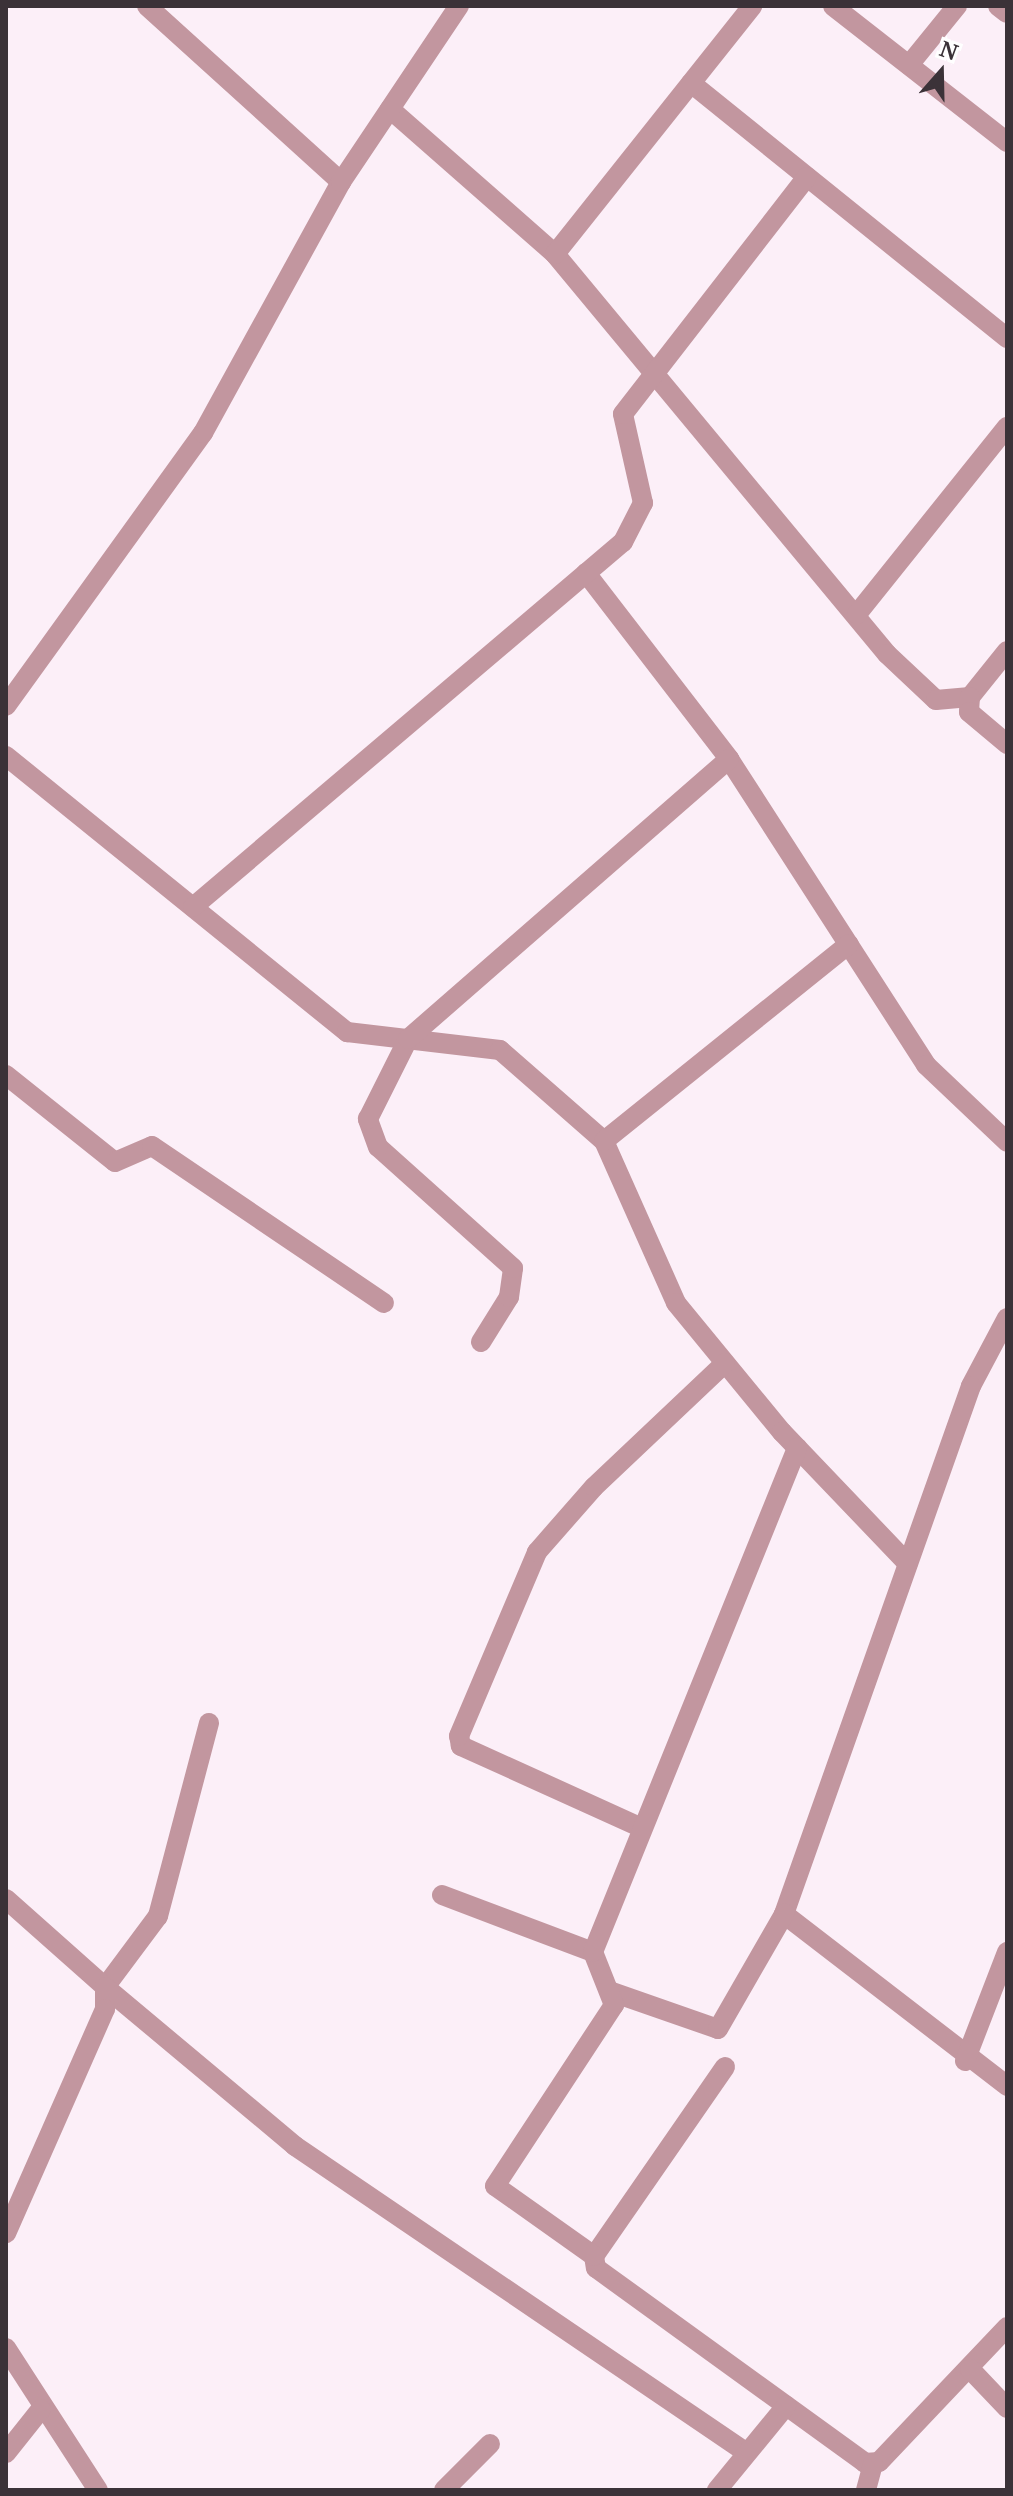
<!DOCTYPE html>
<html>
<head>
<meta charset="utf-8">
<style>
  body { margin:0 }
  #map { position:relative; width:1013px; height:2496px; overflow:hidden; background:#fceff8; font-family:"Noto Serif",serif }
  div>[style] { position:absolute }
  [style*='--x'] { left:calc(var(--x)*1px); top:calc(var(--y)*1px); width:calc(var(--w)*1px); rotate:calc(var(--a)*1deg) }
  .minor>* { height:20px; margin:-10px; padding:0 10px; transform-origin:10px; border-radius:10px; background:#c2969f }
  .tertiary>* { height:20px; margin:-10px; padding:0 10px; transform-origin:10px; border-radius:10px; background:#c2969f }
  span { translate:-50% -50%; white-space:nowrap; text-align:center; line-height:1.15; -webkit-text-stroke:7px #fff; paint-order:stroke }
  .frame { position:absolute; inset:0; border:8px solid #3b3238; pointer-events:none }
  .north { position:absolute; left:901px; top:32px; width:80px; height:80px; -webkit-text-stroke:6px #fff; paint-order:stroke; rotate:20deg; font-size:22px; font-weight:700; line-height:32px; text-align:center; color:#3b3238 }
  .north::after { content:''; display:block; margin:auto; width:28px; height:36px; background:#3b3238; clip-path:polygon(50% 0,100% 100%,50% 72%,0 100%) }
</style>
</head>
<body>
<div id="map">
  <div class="minor">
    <div style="--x:147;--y:6;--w:262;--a:42.2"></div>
    <div style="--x:833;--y:6;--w:221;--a:38"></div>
    <div style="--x:998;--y:6;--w:11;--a:38"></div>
    <div style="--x:909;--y:65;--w:76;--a:-50.9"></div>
    <div style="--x:691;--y:83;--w:406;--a:38.9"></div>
    <div style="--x:390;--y:109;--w:220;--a:41.3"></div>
    <div style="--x:555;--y:254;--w:520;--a:50.31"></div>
    <div style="--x:887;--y:654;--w:67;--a:43.2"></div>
    <div style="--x:936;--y:700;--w:34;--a:-5"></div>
    <div style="--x:555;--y:254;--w:317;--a:-51.5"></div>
    <div style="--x:586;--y:573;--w:235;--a:52.4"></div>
    <div style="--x:729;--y:759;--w:364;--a:57.2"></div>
    <div style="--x:926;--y:1065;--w:112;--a:43.5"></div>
    <div style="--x:857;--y:614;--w:240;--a:-51.3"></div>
    <div style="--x:1007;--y:651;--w:59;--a:128.8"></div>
    <div style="--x:970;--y:697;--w:15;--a:94"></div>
    <div style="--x:969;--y:712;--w:50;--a:40.1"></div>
    <div style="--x:6;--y:756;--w:439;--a:39"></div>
    <div style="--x:347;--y:1032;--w:154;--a:6.7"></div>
    <div style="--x:500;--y:1050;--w:138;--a:41.2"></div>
    <div style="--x:604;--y:1141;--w:177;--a:66"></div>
    <div style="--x:676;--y:1303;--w:167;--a:50.6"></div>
    <div style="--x:782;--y:1432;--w:182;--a:46.3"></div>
    <div style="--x:193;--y:907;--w:564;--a:-40.33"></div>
    <div style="--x:623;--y:542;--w:44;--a:-62.9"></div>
    <div style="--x:643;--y:503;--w:91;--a:-102.7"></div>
    <div style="--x:623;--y:414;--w:300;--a:-52.2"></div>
    <div style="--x:6;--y:1075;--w:139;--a:38.6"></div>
    <div style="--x:115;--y:1162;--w:40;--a:-23.4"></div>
    <div style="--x:152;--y:1146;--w:280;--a:34.1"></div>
    <div style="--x:604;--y:1141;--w:314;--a:-38.8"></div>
    <div style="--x:1007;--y:1318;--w:77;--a:117.9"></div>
    <div style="--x:971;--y:1386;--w:560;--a:109.5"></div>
    <div style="--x:784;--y:1914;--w:282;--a:37.6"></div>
    <div style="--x:481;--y:1342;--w:53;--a:-58.1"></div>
    <div style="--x:509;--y:1297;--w:29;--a:-82"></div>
    <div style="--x:513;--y:1268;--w:181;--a:-138.1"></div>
    <div style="--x:378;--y:1147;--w:30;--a:-110"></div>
    <div style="--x:368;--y:1119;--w:89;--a:-63.4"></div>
    <div style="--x:408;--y:1039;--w:426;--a:-41.1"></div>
    <div style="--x:209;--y:1723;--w:200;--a:104.8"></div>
    <div style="--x:158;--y:1916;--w:89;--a:126.7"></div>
    <div style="--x:105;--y:1987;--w:248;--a:39.9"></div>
    <div style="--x:295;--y:2146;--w:546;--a:34.18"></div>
    <div style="--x:642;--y:1828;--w:199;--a:-155.6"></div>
    <div style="--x:461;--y:1746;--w:10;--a:-101"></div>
    <div style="--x:459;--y:1736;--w:200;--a:-67"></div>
    <div style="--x:537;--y:1552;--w:86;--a:-48.8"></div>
    <div style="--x:594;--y:1487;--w:180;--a:-43.4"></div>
    <div style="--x:442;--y:1895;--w:161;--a:20.7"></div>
    <div style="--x:6;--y:1899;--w:132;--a:41.6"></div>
    <div style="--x:105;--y:1987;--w:22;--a:90"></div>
    <div style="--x:105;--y:2009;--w:245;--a:113.8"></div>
    <div style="--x:612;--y:1992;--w:112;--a:19.2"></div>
    <div style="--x:718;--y:2029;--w:133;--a:-60.1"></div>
    <div style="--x:965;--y:2061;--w:117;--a:-68.9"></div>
    <div style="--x:725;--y:2067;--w:230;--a:124.7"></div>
    <div style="--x:594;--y:2256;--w:12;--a:81"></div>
    <div style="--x:596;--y:2268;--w:332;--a:35.9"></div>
    <div style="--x:865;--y:2463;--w:14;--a:-4"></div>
    <div style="--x:879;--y:2462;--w:186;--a:-46.5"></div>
    <div style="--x:594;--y:2256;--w:121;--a:-144.7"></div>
    <div style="--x:495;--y:2186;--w:217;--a:-56.7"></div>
    <div style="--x:614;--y:2005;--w:57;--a:-111.6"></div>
    <div style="--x:593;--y:1952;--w:544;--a:-67.96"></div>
    <div style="--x:6;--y:2348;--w:169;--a:57.1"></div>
    <div style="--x:970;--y:2369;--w:54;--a:46.5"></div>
    <div style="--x:6;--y:2453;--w:56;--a:-51.5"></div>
    <div style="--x:444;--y:2490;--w:65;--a:-45"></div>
    <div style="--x:717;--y:2490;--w:109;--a:-50.6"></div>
    <div style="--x:866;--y:2490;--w:27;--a:-75"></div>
  </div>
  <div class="tertiary">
    <div style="--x:6;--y:706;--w:337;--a:-54.2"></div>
    <div style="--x:203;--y:433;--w:286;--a:-61.2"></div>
    <div style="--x:341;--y:182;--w:212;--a:-56.2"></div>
  </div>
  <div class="frame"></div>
  <div class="north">N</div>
</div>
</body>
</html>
